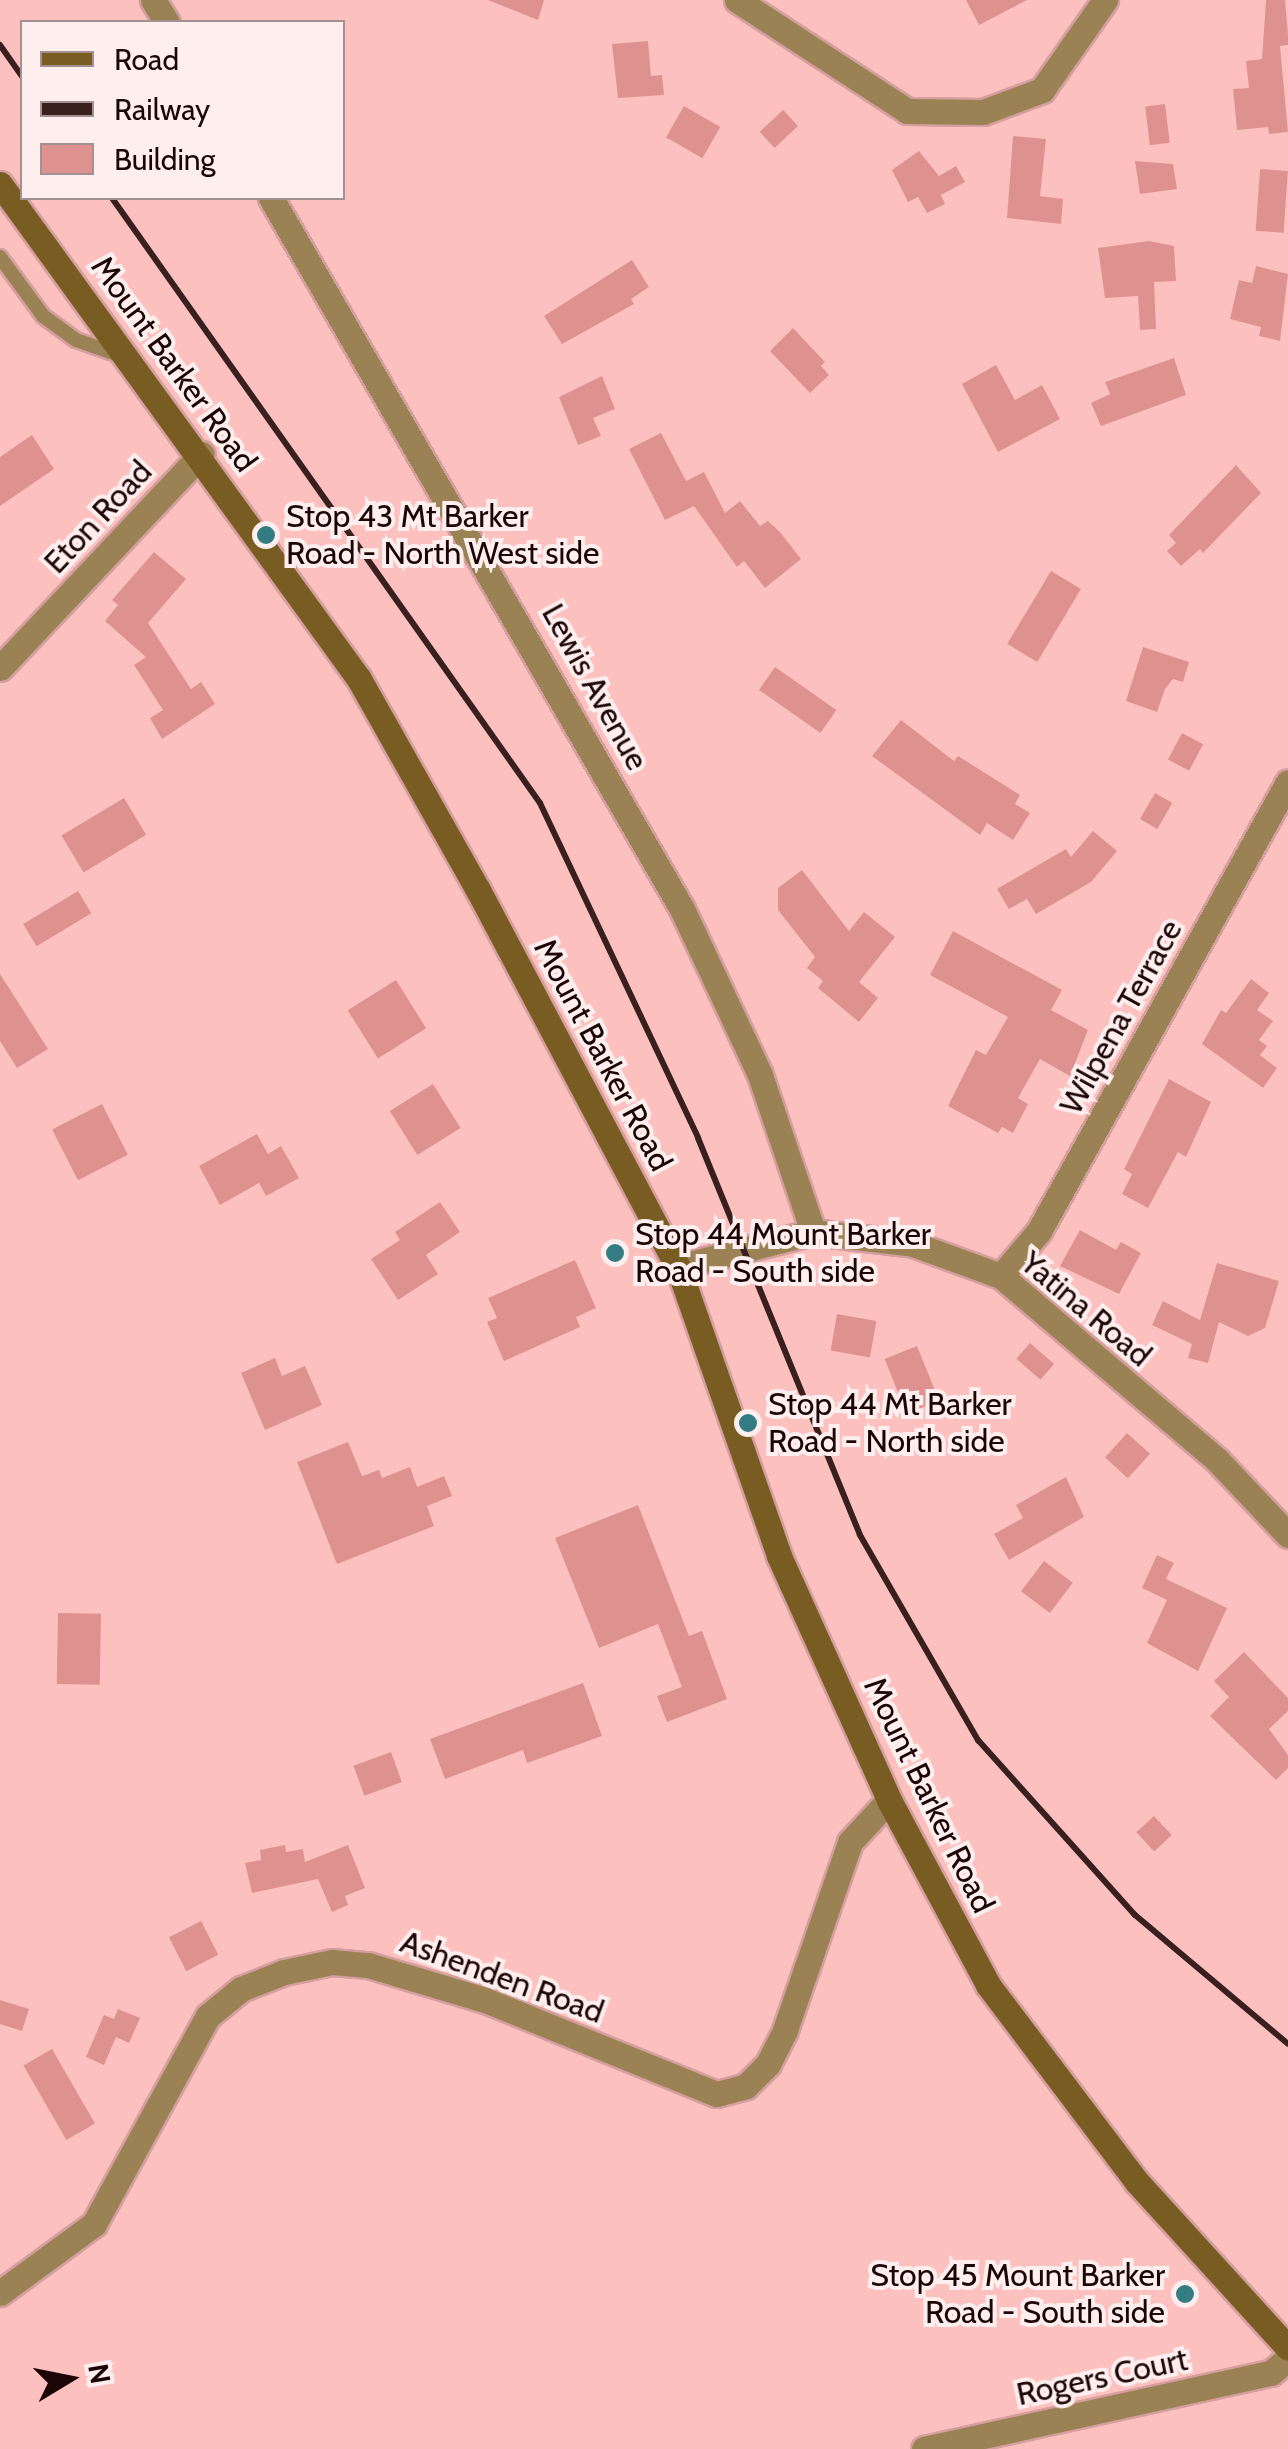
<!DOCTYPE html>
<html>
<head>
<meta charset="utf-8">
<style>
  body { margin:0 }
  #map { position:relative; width:1288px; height:2449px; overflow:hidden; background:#fcc1bf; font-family:Cabin,sans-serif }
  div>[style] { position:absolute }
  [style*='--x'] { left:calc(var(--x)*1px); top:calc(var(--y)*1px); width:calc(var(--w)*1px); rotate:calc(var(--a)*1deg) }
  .building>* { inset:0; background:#de9290; transform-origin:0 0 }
  .roads { filter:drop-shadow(2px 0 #d49f9e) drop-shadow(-2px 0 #d49f9e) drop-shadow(0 2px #d49f9e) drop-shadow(0 -2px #d49f9e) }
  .lane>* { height:14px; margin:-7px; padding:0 7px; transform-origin:7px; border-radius:7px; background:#9b8255 }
  .street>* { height:25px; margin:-12.5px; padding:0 12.5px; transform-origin:12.5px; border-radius:12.5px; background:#9b8255 }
  .secondary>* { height:25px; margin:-12.5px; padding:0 12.5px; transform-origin:12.5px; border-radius:12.5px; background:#795c22 }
  .rail>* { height:6px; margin:-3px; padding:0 3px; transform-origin:3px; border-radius:3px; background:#3a1f1f }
  .dots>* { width:28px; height:28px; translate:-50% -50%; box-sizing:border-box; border:5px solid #feefee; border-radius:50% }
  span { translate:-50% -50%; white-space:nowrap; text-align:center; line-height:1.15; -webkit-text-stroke:8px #feefee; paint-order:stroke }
  .street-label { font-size:32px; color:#1b0505 }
  .poi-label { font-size:32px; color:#1b0505 }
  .left { translate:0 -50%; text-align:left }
  .right { translate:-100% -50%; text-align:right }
  .legend { position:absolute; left:20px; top:20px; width:325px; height:180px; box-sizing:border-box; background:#feefee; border:2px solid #a39191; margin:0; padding:12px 18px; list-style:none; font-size:30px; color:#1b0505 }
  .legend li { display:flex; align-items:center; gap:20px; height:50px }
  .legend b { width:50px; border:2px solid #a39191 }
  .north { position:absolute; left:20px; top:2329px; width:100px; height:100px; -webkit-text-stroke:8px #feefee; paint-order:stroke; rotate:80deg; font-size:28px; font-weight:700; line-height:40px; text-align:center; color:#1b0505 }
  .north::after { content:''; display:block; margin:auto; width:35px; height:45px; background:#1b0505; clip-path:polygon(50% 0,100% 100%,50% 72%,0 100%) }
</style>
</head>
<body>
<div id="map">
  <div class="building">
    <div style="clip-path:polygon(488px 0,544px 0,538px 20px)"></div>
    <div style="clip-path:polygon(966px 0,1027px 0,979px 25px)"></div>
    <div style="clip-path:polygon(1266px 0,1285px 0,1288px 35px,1288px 45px,1280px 46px,1288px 132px,1269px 134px,1268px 127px,1237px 130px,1233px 89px,1249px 88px,1246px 61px,1262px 59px)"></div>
    <div style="clip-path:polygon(648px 41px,651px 76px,662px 75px,664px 95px,618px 98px,612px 44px)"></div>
    <div style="left:1165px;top:104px;width:39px;height:20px;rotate:83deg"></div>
    <div style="left:684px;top:106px;width:42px;height:36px;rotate:30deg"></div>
    <div style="left:783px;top:110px;width:22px;height:32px;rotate:47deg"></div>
    <div style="clip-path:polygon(1013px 136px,1046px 139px,1040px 196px,1063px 199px,1061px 224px,1007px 218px)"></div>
    <div style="clip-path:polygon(919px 151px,939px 176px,956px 166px,965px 182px,941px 195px,945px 204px,927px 213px,918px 197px,908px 202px,892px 170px)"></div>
    <div style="clip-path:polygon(1135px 161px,1173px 164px,1177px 189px,1140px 194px)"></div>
    <div style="left:1260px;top:169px;width:28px;height:62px;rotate:4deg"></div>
    <div style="clip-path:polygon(1149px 241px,1174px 246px,1176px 281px,1154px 282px,1156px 329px,1140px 330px,1138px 296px,1105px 298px,1098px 248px)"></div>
    <div style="clip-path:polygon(632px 260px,649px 287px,631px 299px,634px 304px,562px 344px,544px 316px)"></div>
    <div style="clip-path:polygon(1256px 266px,1288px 274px,1280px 341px,1259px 336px,1261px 327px,1230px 319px,1239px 280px,1252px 283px)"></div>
    <div style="clip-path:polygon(793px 328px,825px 362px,821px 366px,829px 375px,810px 393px,770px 351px)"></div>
    <div style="clip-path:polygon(1174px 358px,1186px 395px,1101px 426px,1091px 403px,1110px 394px,1105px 382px)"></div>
    <div style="clip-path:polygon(996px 365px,1015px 400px,1042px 385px,1060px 419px,998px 452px,962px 384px)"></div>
    <div style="clip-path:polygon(602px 376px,615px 409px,593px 418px,601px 436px,578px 445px,559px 397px)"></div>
    <div style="clip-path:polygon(661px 433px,686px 481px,704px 472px,725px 513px,740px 501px,760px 526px,768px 521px,780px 532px,801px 559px,765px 588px,744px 561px,737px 567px,694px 506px,665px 520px,629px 449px)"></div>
    <div style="clip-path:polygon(32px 435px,54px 469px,0 506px,0 457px)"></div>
    <div style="clip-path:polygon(1236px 465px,1261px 493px,1203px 553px,1200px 549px,1181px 566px,1167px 551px,1176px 543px,1169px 535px)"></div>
    <div style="clip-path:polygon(154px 552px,186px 579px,148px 623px,191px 689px,201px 682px,215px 704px,162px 739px,150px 718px,163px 710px,134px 665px,146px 657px,105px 621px,118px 605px,112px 600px)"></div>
    <div style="left:1051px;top:571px;width:35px;height:85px;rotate:31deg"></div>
    <div style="clip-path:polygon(1143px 647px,1189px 662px,1183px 682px,1173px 679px,1165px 689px,1157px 712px,1126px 701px)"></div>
    <div style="left:775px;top:667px;width:75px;height:28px;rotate:35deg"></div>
    <div style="clip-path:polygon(901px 720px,954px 761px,958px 756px,1020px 795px,1015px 804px,1030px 813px,1013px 840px,987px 823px,980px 835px,872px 756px)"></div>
    <div style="left:1182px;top:733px;width:24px;height:30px;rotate:28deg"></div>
    <div style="left:1155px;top:793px;width:20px;height:30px;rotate:30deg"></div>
    <div style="left:124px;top:798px;width:43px;height:73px;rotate:59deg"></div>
    <div style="clip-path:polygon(1093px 831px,1117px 851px,1091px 882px,1036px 914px,1027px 899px,1009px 909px,997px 889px,1066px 849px,1071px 857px)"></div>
    <div style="clip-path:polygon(802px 870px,849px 931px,864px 912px,895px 937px,859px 982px,878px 998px,859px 1022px,818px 988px,823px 981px,807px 968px,815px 957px,778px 910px,778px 888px)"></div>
    <div style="left:78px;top:891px;width:26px;height:64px;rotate:59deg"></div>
    <div style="clip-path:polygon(953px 931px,1062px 990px,1051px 1010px,1088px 1030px,1070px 1076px,1040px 1059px,1018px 1098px,1028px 1104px,1013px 1133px,1002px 1127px,998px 1133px,948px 1106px,976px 1050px,986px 1055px,1008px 1017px,930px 975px)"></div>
    <div style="clip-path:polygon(0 974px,48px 1049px,17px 1068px,0 1041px)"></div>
    <div style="clip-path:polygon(1251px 979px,1269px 993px,1257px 1010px,1273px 1021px,1259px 1040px,1267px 1046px,1260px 1055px,1277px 1068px,1263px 1088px,1202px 1044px,1221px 1010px,1226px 1013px)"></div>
    <div style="left:396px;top:980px;width:57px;height:57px;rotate:58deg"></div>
    <div style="clip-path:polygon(1169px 1079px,1211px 1102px,1186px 1157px,1178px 1152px,1148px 1208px,1122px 1194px,1132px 1174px,1124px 1169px)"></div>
    <div style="left:433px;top:1084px;width:52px;height:51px;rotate:58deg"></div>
    <div style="left:102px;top:1104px;width:57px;height:56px;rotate:63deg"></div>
    <div style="clip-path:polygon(257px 1134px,268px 1154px,281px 1146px,299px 1178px,266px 1196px,259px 1183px,220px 1205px,199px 1166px)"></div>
    <div style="clip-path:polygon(440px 1202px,460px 1232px,426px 1255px,438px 1274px,398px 1300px,371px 1259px,400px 1240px,395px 1232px)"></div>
    <div style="clip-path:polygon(1080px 1230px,1116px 1250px,1121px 1242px,1141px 1253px,1119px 1294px,1060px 1266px)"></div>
    <div style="clip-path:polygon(575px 1260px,596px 1308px,576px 1317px,580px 1327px,504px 1361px,487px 1322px,497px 1318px,488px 1298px)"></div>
    <div style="clip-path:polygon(1217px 1263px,1279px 1281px,1265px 1328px,1248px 1336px,1219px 1322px,1208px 1363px,1188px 1358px,1192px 1344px,1152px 1325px,1163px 1301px,1200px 1320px)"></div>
    <div style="left:837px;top:1314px;width:40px;height:37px;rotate:10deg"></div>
    <div style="left:1030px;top:1343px;width:32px;height:21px;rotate:41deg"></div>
    <div style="left:917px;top:1346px;width:59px;height:35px;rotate:68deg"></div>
    <div style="clip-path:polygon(275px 1358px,282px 1376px,305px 1366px,322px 1405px,265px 1430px,241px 1373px)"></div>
    <div style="left:1127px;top:1433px;width:31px;height:33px;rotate:42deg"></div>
    <div style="clip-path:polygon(348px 1442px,362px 1476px,379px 1470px,382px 1478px,410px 1467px,417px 1487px,444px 1476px,452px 1496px,427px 1506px,434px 1526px,337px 1564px,297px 1462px)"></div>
    <div style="clip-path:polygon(1066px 1477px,1084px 1517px,1009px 1560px,994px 1534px,1023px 1518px,1016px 1505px)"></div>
    <div style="clip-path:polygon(638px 1505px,689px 1636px,702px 1631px,727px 1699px,667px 1722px,657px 1696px,682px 1687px,658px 1624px,599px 1648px,555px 1538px)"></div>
    <div style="clip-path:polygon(1157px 1555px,1174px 1563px,1166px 1579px,1227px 1608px,1198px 1671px,1147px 1643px,1167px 1600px,1142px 1588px)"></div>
    <div style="left:1044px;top:1561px;width:36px;height:38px;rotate:37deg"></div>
    <div style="left:58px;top:1613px;width:43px;height:71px;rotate:1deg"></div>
    <div style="clip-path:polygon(1244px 1652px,1288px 1698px,1288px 1711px,1269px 1729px,1288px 1755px,1288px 1768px,1276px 1780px,1210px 1716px,1229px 1697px,1214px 1681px)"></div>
    <div style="clip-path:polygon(583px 1683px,602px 1736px,527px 1763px,523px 1750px,445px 1779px,430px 1739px)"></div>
    <div style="left:391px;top:1752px;width:32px;height:40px;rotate:70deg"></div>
    <div style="left:1154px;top:1816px;width:26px;height:24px;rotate:47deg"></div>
    <div style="clip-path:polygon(285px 1845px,286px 1852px,303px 1849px,305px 1862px,348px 1845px,365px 1888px,345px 1896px,348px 1905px,332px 1912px,318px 1879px,252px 1893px,245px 1863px,261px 1860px,260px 1850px)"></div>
    <div style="left:201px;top:1921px;width:38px;height:36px;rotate:63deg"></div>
    <div style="clip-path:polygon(0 2000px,29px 2009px,22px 2031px,0 2024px)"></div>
    <div style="clip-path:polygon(118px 2009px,140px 2018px,129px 2043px,116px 2037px,104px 2065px,86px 2057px,104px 2015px,114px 2019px)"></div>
    <div style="left:52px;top:2049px;width:86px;height:33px;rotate:60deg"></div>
  </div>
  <div class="roads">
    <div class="lane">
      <div style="--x:0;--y:257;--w:73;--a:53.9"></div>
      <div style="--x:43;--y:316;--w:41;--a:36"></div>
      <div style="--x:76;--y:340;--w:46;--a:19.2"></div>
    </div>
    <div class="street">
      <div style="--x:153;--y:0;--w:26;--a:58"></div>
      <div style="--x:737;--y:0;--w:203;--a:33.1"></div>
      <div style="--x:907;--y:111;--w:76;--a:0.8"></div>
      <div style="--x:983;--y:112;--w:63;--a:-20.4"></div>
      <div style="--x:1042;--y:90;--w:110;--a:-55"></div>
      <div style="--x:271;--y:198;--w:821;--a:59.97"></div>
      <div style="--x:682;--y:909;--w:183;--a:64.8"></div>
      <div style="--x:760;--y:1075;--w:166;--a:71.3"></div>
      <div style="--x:0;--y:668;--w:294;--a:-46.7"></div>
      <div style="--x:678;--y:1267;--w:139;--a:-14.5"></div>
      <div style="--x:813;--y:1232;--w:101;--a:6.8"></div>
      <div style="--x:913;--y:1244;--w:94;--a:20"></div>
      <div style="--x:1001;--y:1276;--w:285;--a:40.4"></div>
      <div style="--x:1218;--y:1461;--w:102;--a:46.6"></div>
      <div style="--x:1001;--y:1276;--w:59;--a:-49.8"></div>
      <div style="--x:1039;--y:1231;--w:513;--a:-60.99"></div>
      <div style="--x:0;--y:2293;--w:117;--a:-36.3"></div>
      <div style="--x:94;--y:2224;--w:237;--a:-61.3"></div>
      <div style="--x:208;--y:2016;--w:43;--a:-39.3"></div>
      <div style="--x:241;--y:1989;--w:46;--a:-21.6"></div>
      <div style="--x:284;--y:1972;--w:49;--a:-11.8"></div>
      <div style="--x:332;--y:1962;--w:36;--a:5"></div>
      <div style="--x:368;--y:1965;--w:122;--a:16.7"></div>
      <div style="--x:485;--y:2000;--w:250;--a:22.1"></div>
      <div style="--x:717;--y:2094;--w:30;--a:-15"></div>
      <div style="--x:746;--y:2086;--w:31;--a:-45"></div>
      <div style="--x:768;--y:2064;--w:38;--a:-63"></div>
      <div style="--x:785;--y:2030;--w:199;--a:-70.9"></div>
      <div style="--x:850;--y:1842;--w:57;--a:-47.1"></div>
      <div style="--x:924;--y:2449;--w:355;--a:-12.4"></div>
      <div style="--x:1271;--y:2373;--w:23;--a:-41"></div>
    </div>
    <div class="secondary">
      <div style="--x:0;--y:184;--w:611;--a:54.05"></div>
      <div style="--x:359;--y:679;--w:242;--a:60.6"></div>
      <div style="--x:478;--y:890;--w:427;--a:62.1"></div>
      <div style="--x:678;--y:1267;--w:306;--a:70.7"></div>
      <div style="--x:779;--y:1556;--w:268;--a:65.7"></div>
      <div style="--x:889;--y:1800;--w:210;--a:61.8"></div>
      <div style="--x:988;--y:1985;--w:247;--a:52.9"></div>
      <div style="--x:1137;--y:2182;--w:224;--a:47.7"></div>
    </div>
  </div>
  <div class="rail">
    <div style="--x:0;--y:45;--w:38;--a:55"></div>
    <div style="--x:112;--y:198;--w:741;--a:54.72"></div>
    <div style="--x:540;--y:803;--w:370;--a:64.7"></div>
    <div style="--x:698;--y:1138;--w:429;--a:67.8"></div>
    <div style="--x:860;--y:1535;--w:237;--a:60.1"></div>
    <div style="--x:978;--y:1740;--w:235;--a:48.1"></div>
    <div style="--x:1135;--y:1915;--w:200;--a:40.1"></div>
  </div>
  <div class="dots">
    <div style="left:266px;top:535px;background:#337c81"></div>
    <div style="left:615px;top:1253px;background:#337c81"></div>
    <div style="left:748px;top:1423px;background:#337c81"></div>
    <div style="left:1185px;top:2294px;background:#337c81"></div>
  </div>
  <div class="street-label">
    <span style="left:174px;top:364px;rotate:54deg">Mount Barker Road</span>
    <span style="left:98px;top:517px;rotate:-47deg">Eton Road</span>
    <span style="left:595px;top:687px;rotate:61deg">Lewis Avenue</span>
    <span style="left:1121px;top:1017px;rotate:-61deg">Wilpena Terrace</span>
    <span style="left:603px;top:1055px;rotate:62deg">Mount Barker Road</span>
    <span style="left:1086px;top:1309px;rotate:40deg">Yatina Road</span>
    <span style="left:929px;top:1795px;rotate:64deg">Mount Barker Road</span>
    <span style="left:502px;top:1977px;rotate:20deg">Ashenden Road</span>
    <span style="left:1102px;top:2377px;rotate:-12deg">Rogers Court</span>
  </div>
  <div class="poi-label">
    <span class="left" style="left:286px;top:535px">Stop 43 Mt Barker<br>Road - North West side</span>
    <span class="left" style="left:635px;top:1253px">Stop 44 Mount Barker<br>Road - South side</span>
    <span class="left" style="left:768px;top:1423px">Stop 44 Mt Barker<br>Road - North side</span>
    <span class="right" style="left:1165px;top:2294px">Stop 45 Mount Barker<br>Road - South side</span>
  </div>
  <ul class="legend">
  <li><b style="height:12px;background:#795c22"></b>Road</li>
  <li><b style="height:12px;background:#3a1f1f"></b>Railway</li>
  <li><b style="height:28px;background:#de9290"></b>Building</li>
  </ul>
  <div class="north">N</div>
</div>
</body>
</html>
